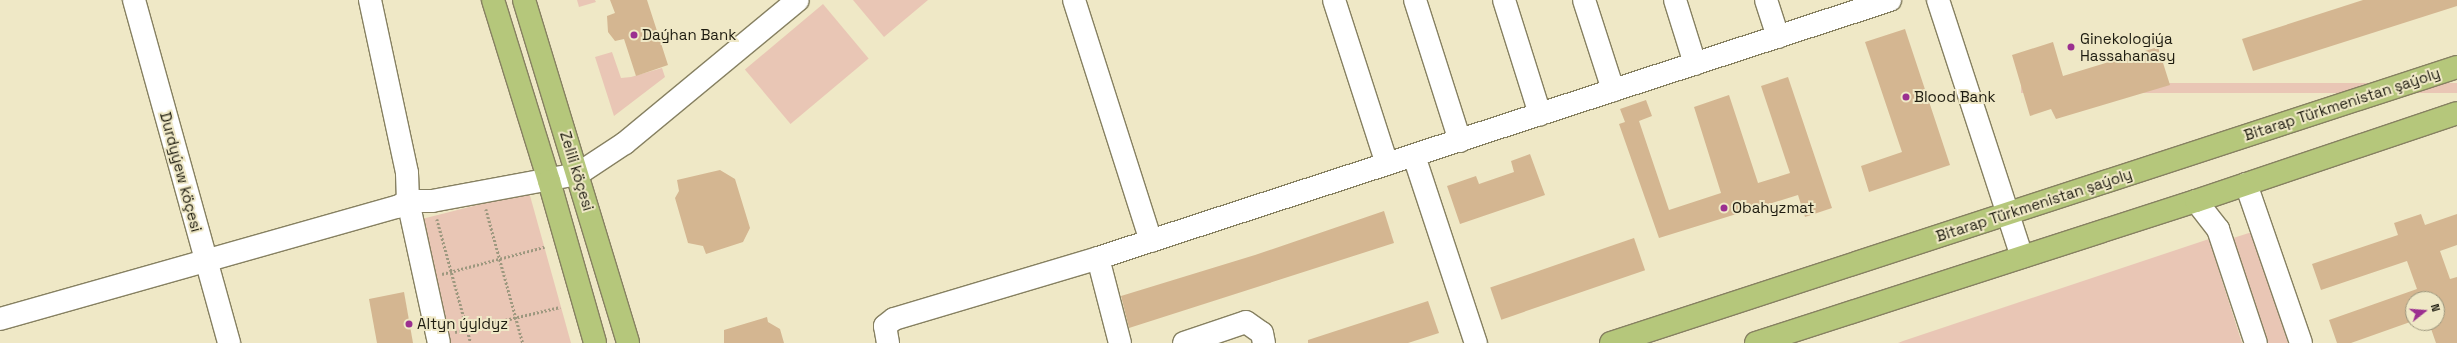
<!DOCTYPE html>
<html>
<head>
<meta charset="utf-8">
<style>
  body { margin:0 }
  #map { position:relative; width:2457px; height:343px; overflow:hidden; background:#efe8c6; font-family:"Space Grotesk",sans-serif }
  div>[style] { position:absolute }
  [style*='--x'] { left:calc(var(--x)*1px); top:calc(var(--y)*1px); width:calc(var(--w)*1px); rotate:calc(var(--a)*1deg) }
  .green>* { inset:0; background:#e9c6b5; transform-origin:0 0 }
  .building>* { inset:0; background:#d4b691; transform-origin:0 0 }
  .path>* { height:2.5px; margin-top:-1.25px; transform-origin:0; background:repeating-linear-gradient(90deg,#9d987f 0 2px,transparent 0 4px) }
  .roads { filter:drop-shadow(1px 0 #868061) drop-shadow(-1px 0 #868061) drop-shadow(0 1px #868061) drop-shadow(0 -1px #868061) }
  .minor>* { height:22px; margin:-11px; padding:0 11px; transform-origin:11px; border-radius:11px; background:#fff }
  .major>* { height:22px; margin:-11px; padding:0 11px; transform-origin:11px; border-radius:11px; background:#b5c77b }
  .dots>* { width:11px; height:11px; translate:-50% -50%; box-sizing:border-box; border:2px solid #efe8c6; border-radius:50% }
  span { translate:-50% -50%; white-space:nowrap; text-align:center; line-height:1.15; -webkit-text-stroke:4px #efe8c6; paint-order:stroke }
  .poi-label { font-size:15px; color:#1e1c10 }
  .left { translate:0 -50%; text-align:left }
  .street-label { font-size:15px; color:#1e1c10 }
  .north { position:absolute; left:2405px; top:291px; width:40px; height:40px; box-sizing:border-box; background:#efe8c6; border:1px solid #9b967d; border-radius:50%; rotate:73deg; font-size:11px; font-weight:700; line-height:16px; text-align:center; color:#1e1c10 }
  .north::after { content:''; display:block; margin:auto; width:14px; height:18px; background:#9b2f90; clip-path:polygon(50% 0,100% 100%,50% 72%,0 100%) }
</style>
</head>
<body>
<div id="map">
  <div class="green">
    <div style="clip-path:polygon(577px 0,595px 0,596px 2px,579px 7px)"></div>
    <div style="clip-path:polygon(853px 0,928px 0,884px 37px)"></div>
    <div style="left:823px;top:4px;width:71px;height:102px;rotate:50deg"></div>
    <div style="clip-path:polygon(612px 52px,621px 78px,631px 77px,662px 68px,665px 77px,614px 116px,595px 57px)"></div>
    <div style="left:2457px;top:83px;width:10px;height:436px;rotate:90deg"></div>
    <div style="clip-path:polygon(529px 192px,571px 343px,439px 343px,410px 222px)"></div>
    <div style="left:2252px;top:232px;width:117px;height:23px;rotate:72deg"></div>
    <div style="clip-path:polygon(2209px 239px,2242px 343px,1898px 343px,1903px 341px)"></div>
  </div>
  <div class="building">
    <div style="clip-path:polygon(610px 0,647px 0,668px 65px,636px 76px,624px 39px,615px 41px,608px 32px,607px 16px,615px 13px)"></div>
    <div style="clip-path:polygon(2363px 0,2457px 0,2457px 6px,2253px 71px,2242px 39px)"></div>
    <div style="clip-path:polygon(1905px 29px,1950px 165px,1869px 192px,1861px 166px,1902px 152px,1865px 42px)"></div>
    <div style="clip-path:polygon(2053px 42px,2063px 76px,2158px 47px,2170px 85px,2056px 119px,2051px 109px,2030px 116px,2012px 55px)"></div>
    <div style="clip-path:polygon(1788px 77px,1832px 208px,1805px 217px,1798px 195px,1659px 238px,1619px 124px,1625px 122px,1620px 109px,1646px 100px,1652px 116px,1639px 121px,1669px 210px,1721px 193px,1694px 107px,1729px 95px,1758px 183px,1790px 173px,1761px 86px)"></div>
    <div style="clip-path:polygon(1530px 154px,1545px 195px,1460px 224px,1447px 186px,1476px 176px,1479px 184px,1514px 172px,1511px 161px)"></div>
    <div style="clip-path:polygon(720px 170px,735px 179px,750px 228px,743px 242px,706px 254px,703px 246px,688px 243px,675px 198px,679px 191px,677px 180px)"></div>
    <div style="clip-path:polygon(1384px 211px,1394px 243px,1129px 328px,1121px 296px,1255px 255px)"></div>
    <div style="clip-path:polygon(2421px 214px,2425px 225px,2457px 214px,2457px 245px,2440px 251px,2450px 279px,2457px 277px,2457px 343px,2436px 343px,2429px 323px,2437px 323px,2437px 299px,2413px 299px,2413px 321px,2351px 343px,2337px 343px,2329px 320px,2417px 289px,2407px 261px,2321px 290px,2312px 264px,2398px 235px,2394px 223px)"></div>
    <div style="left:1634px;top:238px;width:34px;height:152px;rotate:71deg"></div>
    <div style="clip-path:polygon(404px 292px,413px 343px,377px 343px,369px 299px)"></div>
    <div style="clip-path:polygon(1428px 301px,1439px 333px,1408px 343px,1308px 343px,1308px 340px)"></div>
    <div style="clip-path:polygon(767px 317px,768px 322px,780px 329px,784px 343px,724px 343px,724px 330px)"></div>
  </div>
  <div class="path">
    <div style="--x:486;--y:209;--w:139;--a:74.6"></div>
    <div style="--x:437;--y:219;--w:129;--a:74.7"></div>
    <div style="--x:442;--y:274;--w:106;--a:-14.8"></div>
    <div style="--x:455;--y:332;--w:108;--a:-13.4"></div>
  </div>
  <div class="roads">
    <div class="minor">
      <div style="--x:134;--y:0;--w:356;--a:74.5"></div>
      <div style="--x:370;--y:0;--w:177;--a:77.9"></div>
      <div style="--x:407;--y:173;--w:28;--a:88"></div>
      <div style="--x:408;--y:201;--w:145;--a:77.7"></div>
      <div style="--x:1074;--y:0;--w:253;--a:72.3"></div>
      <div style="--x:1334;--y:0;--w:172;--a:72.1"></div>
      <div style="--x:1415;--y:0;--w:148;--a:72.3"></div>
      <div style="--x:1504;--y:0;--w:120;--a:72.5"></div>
      <div style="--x:1584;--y:0;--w:95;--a:72.1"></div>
      <div style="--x:1675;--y:0;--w:67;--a:72.6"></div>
      <div style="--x:1766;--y:0;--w:39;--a:72"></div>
      <div style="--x:1938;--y:0;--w:270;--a:71.9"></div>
      <div style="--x:1414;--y:156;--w:197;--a:71.7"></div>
      <div style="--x:2246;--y:184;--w:168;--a:70.9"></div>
      <div style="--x:2196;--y:201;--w:36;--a:52"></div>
      <div style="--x:2218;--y:229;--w:120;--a:71.6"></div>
      <div style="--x:1098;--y:258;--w:88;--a:75.5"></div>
      <div style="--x:0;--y:319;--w:412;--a:-15.8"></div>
      <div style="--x:397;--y:207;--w:13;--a:-29"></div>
      <div style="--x:408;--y:201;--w:24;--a:0"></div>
      <div style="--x:432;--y:201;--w:148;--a:-10.5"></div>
      <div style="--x:578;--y:174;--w:56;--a:-33.4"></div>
      <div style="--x:625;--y:143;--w:224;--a:-39.6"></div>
      <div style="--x:888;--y:343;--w:17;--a:-100"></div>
      <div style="--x:885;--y:326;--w:11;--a:-38"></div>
      <div style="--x:894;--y:319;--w:213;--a:-16.6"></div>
      <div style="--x:1098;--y:258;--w:833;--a:-18.04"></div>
      <div style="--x:1184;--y:343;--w:65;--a:-18.7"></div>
      <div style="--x:1246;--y:322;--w:19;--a:35"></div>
      <div style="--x:1262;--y:333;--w:10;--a:79"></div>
    </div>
    <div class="major">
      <div style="--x:493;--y:0;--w:189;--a:72.8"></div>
      <div style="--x:549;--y:181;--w:168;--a:74.1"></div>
      <div style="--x:524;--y:0;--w:358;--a:73.1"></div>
      <div style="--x:1611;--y:343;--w:890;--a:-18.07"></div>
      <div style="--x:1756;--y:343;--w:462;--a:-17.9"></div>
      <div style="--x:2196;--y:201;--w:275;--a:-18.6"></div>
    </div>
  </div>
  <div class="dots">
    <div style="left:634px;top:35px;background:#9b2f90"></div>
    <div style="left:2071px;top:47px;background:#9b2f90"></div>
    <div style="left:1906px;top:97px;background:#9b2f90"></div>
    <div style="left:1724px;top:208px;background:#9b2f90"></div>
    <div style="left:409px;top:324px;background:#9b2f90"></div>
  </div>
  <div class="poi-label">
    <span class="left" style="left:642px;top:35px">Daýhan Bank</span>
    <span class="left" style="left:2080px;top:47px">Ginekologiýa<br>Hassahanasy</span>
    <span class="left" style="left:1914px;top:97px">Blood Bank</span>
    <span class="left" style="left:1732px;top:208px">Obahyzmat</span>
    <span class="left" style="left:417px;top:324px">Altyn ýyldyz</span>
  </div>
  <div class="street-label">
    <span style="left:2342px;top:104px;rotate:-18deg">Bitarap Türkmenistan şaýoly</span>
    <span style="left:577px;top:171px;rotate:73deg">Zelili köçesi</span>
    <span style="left:181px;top:172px;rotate:75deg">Durdyýew köçesi</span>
    <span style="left:2034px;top:205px;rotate:-18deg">Bitarap Türkmenistan şaýoly</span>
  </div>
  <div class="north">N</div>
</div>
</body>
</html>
